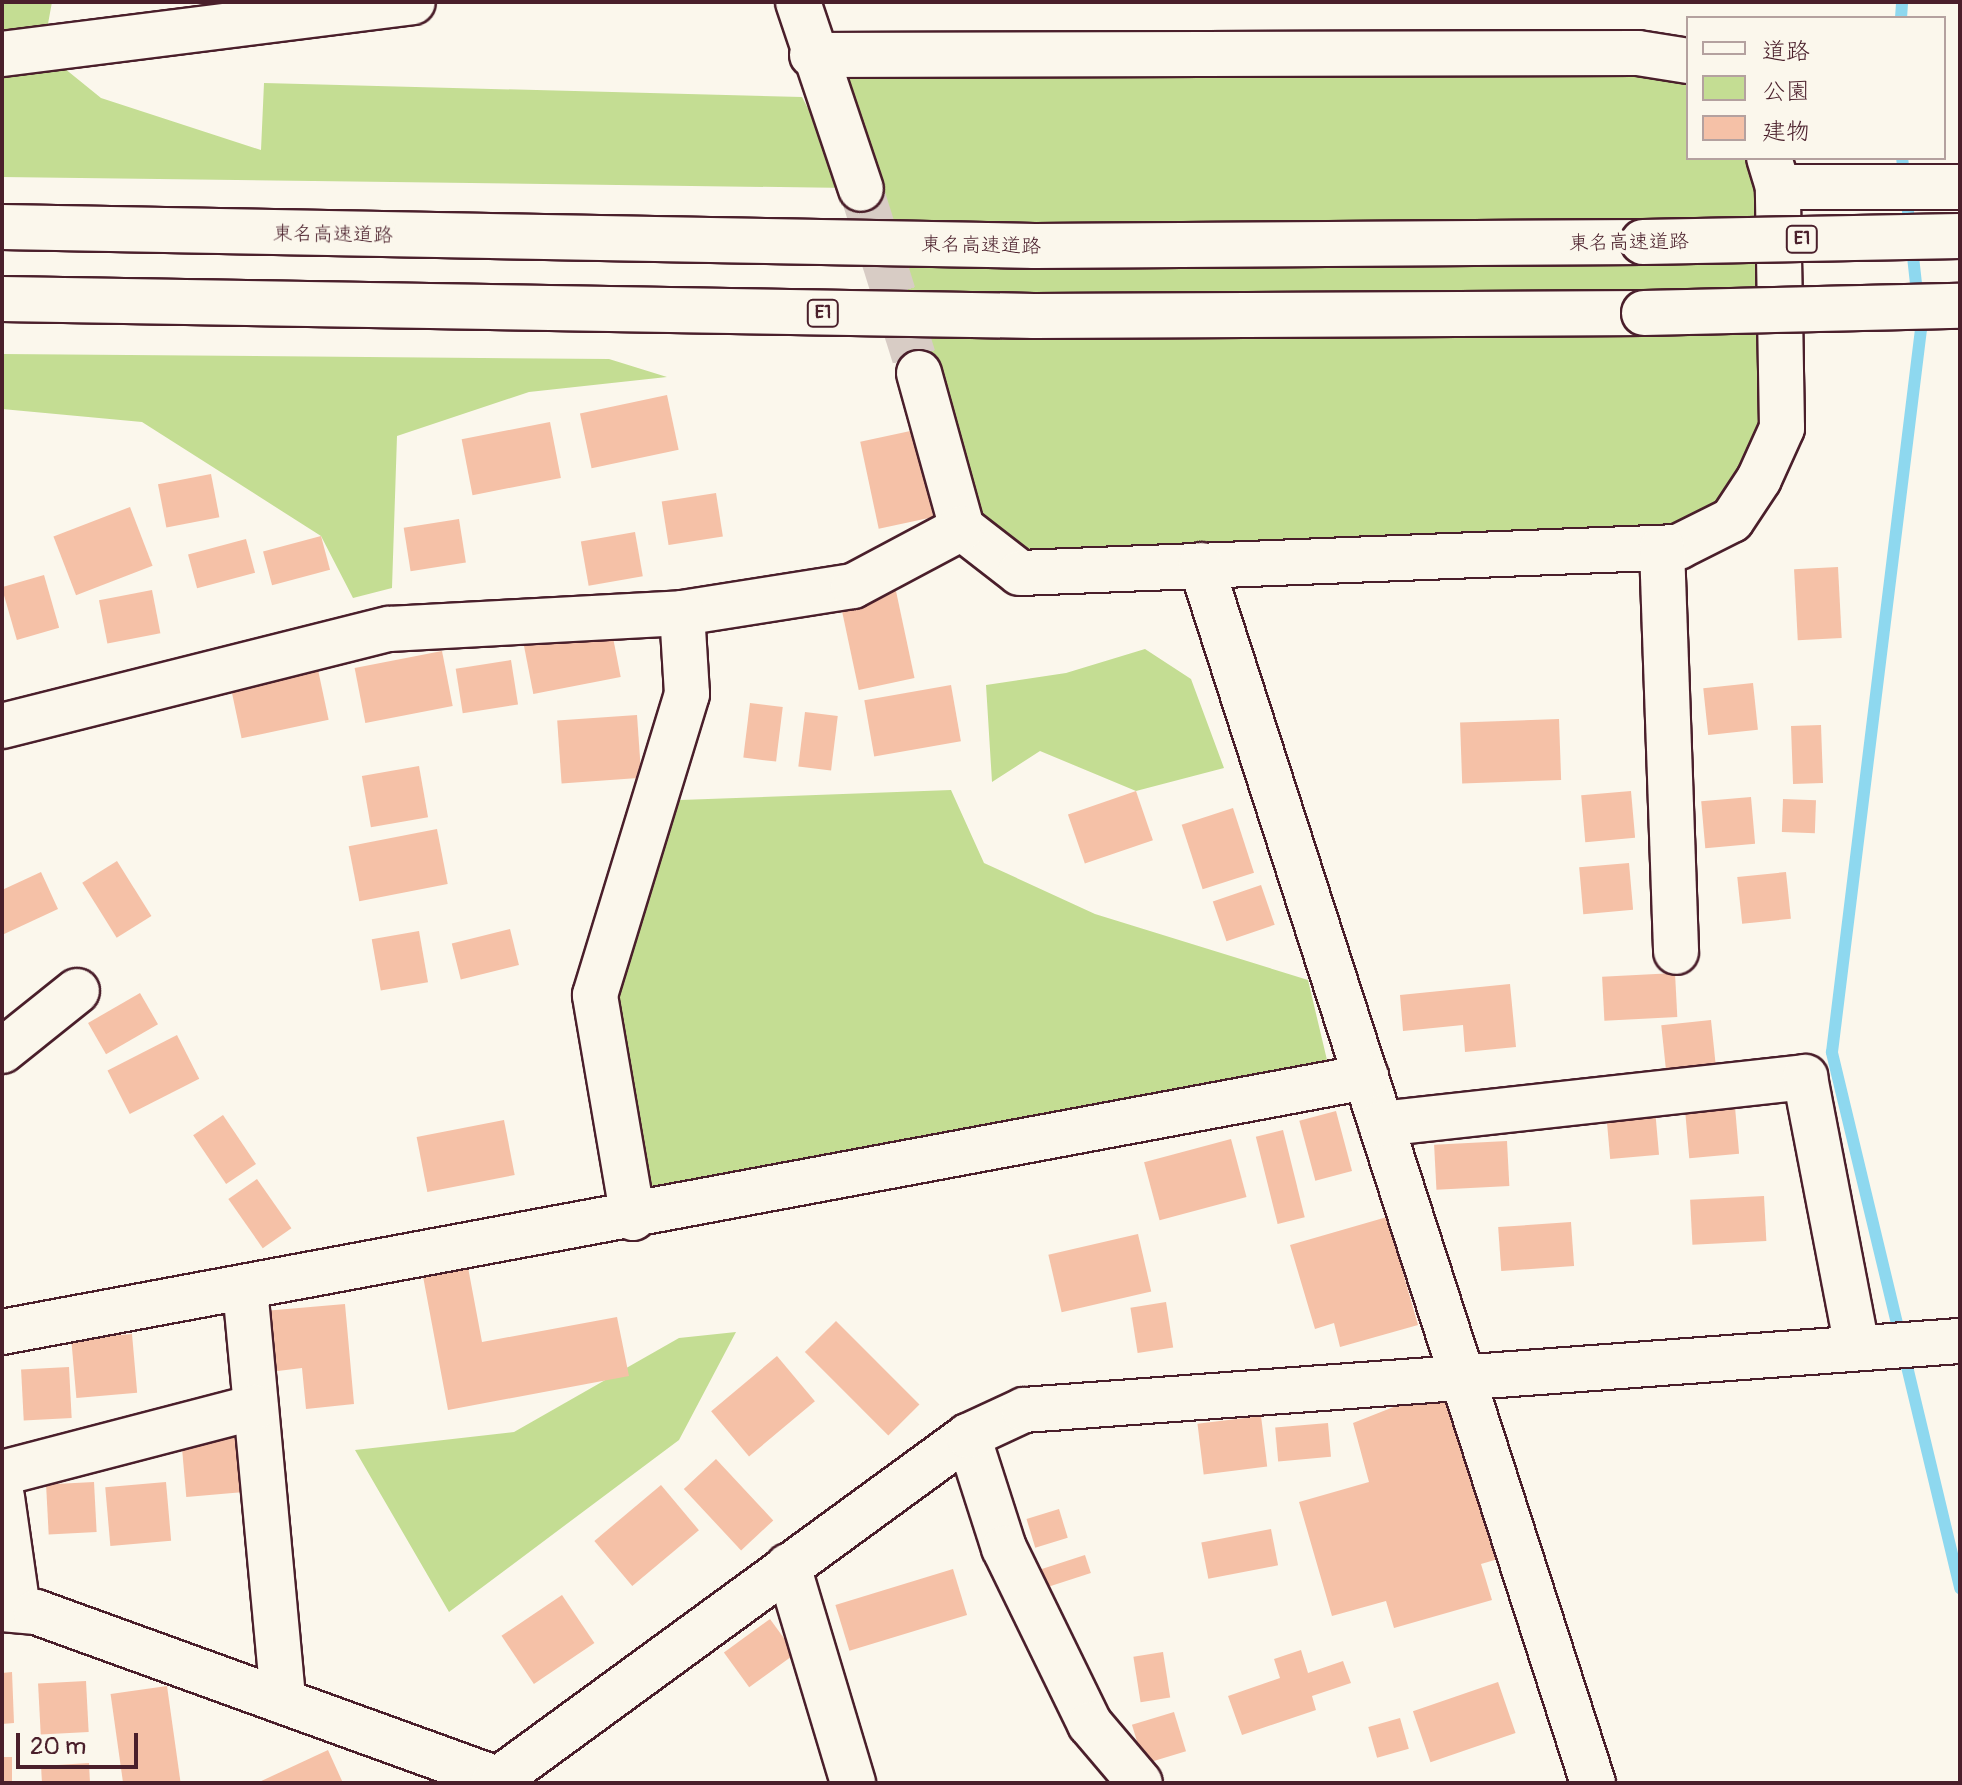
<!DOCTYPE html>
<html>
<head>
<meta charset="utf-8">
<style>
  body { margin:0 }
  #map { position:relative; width:1962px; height:1785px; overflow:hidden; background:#fbf7ec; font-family:Pangolin,"Klee One",sans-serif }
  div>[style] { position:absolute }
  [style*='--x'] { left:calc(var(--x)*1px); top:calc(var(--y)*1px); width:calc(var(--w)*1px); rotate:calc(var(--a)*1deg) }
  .green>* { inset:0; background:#c4dd93 }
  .stream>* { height:12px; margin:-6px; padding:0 6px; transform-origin:6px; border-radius:6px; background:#8ed8ef }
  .building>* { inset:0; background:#f5c1a7; transform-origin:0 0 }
  .minor-tunnel>* { height:44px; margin-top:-22px; transform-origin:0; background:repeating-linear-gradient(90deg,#d8ccc5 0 44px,transparent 0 66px) }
  .roads { filter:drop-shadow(2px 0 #4a1f2b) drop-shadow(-2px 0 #4a1f2b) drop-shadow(0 2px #4a1f2b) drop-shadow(0 -2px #4a1f2b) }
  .minor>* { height:44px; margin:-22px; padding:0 22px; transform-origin:22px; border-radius:22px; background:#fbf7ec }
  .highway>* { height:44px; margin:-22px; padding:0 22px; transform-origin:22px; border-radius:22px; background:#fbf7ec }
  .bridges { filter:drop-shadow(2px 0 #4a1f2b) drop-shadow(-2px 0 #4a1f2b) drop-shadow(0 2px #4a1f2b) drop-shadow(0 -2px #4a1f2b) }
  .highway-bridge>* { height:44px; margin:-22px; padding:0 22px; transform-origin:22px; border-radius:22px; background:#fbf7ec }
  span { translate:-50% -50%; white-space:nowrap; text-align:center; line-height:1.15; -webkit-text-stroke:8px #fbf7ec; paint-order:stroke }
  .shield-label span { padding:2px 6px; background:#fbf7ec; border:2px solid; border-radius:6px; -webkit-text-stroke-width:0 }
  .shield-label { font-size:18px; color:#4a1f2b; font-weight:700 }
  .street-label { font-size:20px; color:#4a1f2b }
  .frame { position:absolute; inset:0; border:4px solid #4a1f2b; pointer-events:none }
  .legend { position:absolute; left:1686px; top:16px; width:260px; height:144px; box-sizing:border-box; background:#fbf7ec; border:2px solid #b4a19f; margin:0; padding:10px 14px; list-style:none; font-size:24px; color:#4a1f2b }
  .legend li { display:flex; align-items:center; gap:16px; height:40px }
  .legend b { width:40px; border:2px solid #b4a19f }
  .scale { position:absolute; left:16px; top:1733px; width:122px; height:36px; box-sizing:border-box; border:4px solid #4a1f2b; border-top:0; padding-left:10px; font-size:24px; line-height:28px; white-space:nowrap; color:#4a1f2b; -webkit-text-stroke:6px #fbf7ec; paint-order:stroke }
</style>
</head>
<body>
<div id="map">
  <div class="green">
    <div style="clip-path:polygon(2px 2px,52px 2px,43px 51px,101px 98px,261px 150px,264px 83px,802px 97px,850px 188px,2px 177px)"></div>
    <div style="clip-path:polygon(812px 55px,1688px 62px,1688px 158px,1769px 158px,1782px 428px,1732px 520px,1678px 547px,1020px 573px,947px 475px)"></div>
    <div style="clip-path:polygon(2px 354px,609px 359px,667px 377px,529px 392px,397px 436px,392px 588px,353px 598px,321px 536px,142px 422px,2px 409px)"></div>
    <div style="clip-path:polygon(1145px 649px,1191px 679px,1224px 768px,1136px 791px,1040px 751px,992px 782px,986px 685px,1066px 673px)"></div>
    <div style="clip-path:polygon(951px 790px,984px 863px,1095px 914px,1308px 980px,1327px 1060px,647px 1236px,595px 995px,680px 800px)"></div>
    <div style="clip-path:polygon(736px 1332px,679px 1440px,449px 1612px,355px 1450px,514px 1432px,679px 1338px)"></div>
  </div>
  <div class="stream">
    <div style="--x:1901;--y:18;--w:16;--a:-86"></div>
    <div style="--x:1900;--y:1336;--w:292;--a:-103.5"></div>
    <div style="--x:1832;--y:1052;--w:728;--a:-82.98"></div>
    <div style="--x:1921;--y:329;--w:172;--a:-96.3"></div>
    <div style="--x:1904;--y:1354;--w:241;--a:76.5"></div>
  </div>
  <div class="building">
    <div style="left:667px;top:395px;width:56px;height:89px;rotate:78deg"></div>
    <div style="left:550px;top:422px;width:57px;height:90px;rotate:79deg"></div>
    <div style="left:915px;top:430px;width:89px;height:56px;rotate:78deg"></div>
    <div style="left:211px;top:474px;width:44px;height:54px;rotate:79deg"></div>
    <div style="left:716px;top:493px;width:44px;height:55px;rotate:81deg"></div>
    <div style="left:130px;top:507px;width:63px;height:82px;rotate:69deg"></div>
    <div style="left:459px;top:519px;width:44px;height:56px;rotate:81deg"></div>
    <div style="left:635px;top:532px;width:45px;height:55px;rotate:80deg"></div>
    <div style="left:321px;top:536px;width:35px;height:60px;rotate:75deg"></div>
    <div style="left:246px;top:539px;width:35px;height:60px;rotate:75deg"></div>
    <div style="left:1838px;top:567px;width:71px;height:44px;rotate:87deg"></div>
    <div style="left:44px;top:575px;width:55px;height:44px;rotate:74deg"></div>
    <div style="left:152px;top:590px;width:44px;height:54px;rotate:79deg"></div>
    <div style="left:896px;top:591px;width:89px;height:57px;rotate:78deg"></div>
    <div style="left:610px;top:622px;width:56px;height:89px;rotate:79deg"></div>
    <div style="left:442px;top:651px;width:56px;height:89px;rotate:79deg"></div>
    <div style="left:511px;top:660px;width:45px;height:56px;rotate:81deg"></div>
    <div style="left:317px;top:665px;width:56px;height:89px;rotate:78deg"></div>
    <div style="left:1753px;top:683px;width:47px;height:50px;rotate:84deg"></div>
    <div style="left:951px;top:685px;width:57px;height:88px;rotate:80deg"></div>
    <div style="left:750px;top:703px;width:33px;height:55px;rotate:7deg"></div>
    <div style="left:805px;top:712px;width:33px;height:55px;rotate:7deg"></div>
    <div style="left:637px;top:715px;width:63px;height:80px;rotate:86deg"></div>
    <div style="left:1559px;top:719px;width:61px;height:99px;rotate:88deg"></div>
    <div style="left:1821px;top:725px;width:58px;height:30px;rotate:88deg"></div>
    <div style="left:419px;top:766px;width:52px;height:58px;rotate:80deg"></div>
    <div style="left:1136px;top:791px;width:52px;height:72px;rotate:71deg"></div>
    <div style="left:1631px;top:791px;width:47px;height:50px;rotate:85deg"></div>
    <div style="left:1751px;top:797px;width:47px;height:50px;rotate:85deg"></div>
    <div style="left:1783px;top:799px;width:33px;height:33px;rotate:2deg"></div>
    <div style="left:1233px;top:808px;width:68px;height:54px;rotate:72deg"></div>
    <div style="left:437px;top:829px;width:56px;height:90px;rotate:79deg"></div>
    <div style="left:117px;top:861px;width:65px;height:41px;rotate:58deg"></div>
    <div style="left:1629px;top:863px;width:47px;height:50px;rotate:85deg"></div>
    <div style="clip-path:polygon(41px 872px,58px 909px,2px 935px,2px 890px)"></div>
    <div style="left:1786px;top:872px;width:47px;height:49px;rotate:84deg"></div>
    <div style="left:1261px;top:885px;width:42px;height:51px;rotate:71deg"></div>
    <div style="left:510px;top:929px;width:37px;height:60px;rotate:76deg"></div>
    <div style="left:419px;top:931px;width:52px;height:48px;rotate:80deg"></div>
    <div style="left:1675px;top:973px;width:44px;height:73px;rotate:87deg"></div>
    <div style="clip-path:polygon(1510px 984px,1516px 1047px,1465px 1052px,1463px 1025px,1403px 1031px,1400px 995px)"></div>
    <div style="left:140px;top:993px;width:36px;height:60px;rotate:60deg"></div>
    <div style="left:1711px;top:1020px;width:47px;height:50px;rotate:84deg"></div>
    <div style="left:177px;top:1035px;width:49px;height:78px;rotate:63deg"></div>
    <div style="left:1735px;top:1107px;width:47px;height:50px;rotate:85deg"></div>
    <div style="left:1655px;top:1109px;width:46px;height:49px;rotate:85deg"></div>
    <div style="left:1336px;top:1111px;width:62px;height:38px;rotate:75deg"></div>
    <div style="left:223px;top:1115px;width:59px;height:36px;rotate:56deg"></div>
    <div style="left:504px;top:1120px;width:56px;height:89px;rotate:79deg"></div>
    <div style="left:1283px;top:1130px;width:90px;height:28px;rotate:76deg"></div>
    <div style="left:1231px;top:1139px;width:60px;height:90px;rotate:75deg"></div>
    <div style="left:1507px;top:1141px;width:45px;height:73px;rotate:87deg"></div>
    <div style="left:257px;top:1179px;width:60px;height:35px;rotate:55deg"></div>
    <div style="left:1764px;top:1196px;width:45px;height:74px;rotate:87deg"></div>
    <div style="clip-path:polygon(1387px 1217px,1418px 1325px,1340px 1347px,1334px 1323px,1315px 1329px,1290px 1245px)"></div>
    <div style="left:1571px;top:1222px;width:44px;height:73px;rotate:86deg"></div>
    <div style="left:1138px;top:1234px;width:59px;height:92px;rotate:77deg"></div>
    <div style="clip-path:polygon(467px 1262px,482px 1342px,617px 1317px,629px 1376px,448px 1410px,422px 1271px)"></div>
    <div style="left:1166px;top:1302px;width:46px;height:36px;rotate:81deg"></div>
    <div style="clip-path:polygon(345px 1304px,354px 1404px,306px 1409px,302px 1368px,270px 1372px,264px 1311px)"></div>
    <div style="left:836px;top:1321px;width:118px;height:44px;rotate:45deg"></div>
    <div style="left:132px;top:1334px;width:59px;height:61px;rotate:85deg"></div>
    <div style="left:777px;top:1356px;width:59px;height:86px;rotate:50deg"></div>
    <div style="left:69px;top:1367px;width:51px;height:48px;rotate:87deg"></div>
    <div style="clip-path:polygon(1458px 1394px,1505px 1557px,1481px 1564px,1492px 1600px,1394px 1628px,1386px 1601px,1332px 1616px,1299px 1502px,1369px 1482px,1353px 1423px,1424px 1395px,1427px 1404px)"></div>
    <div style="left:1261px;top:1416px;width:51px;height:64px;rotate:83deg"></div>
    <div style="left:1328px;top:1423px;width:34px;height:53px;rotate:85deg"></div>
    <div style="left:242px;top:1434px;width:58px;height:61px;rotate:85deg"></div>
    <div style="left:716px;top:1459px;width:84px;height:44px;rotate:47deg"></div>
    <div style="left:94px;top:1482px;width:50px;height:48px;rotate:87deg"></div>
    <div style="left:166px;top:1482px;width:59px;height:61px;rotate:85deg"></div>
    <div style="left:661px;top:1485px;width:59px;height:87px;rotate:50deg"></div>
    <div style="left:1059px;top:1509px;width:30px;height:34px;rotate:73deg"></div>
    <div style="left:1271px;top:1529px;width:37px;height:71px;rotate:79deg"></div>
    <div style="left:1085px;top:1555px;width:19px;height:47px;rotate:72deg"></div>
    <div style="left:953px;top:1569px;width:48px;height:123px;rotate:73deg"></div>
    <div style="left:562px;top:1595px;width:58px;height:73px;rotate:56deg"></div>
    <div style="left:770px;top:1619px;width:43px;height:57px;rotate:54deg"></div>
    <div style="clip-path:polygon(1301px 1650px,1308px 1673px,1343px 1661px,1351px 1683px,1312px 1696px,1316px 1710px,1242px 1735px,1228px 1696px,1280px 1678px,1274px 1659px)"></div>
    <div style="left:1163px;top:1652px;width:46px;height:30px;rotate:81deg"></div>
    <div style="clip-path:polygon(12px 1672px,14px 1723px,2px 1724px,2px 1673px)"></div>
    <div style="left:86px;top:1681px;width:51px;height:48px;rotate:87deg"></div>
    <div style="left:1498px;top:1682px;width:54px;height:90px;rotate:71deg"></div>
    <div style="left:167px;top:1686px;width:98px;height:57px;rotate:82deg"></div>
    <div style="left:1174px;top:1712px;width:41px;height:44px;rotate:73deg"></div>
    <div style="left:1400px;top:1718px;width:32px;height:33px;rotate:74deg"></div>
    <div style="clip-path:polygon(328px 1750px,343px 1783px,257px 1783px)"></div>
    <div style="left:2px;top:1757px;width:10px;height:26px"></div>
    <div style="clip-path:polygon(89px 1763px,90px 1783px,42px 1783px,41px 1766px)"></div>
  </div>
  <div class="minor-tunnel">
    <div style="--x:861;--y:189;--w:193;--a:72.5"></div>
  </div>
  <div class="roads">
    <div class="minor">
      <div style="--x:798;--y:2;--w:197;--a:71.4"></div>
      <div style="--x:2;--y:54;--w:414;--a:-7.2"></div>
      <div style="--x:812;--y:55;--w:826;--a:-0.14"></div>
      <div style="--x:1638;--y:53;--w:51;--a:9.1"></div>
      <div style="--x:1778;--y:187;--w:182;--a:0"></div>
      <div style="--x:919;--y:373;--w:161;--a:74.5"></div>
      <div style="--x:962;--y:528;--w:73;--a:37.8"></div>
      <div style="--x:1020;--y:573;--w:659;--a:-2.26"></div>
      <div style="--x:1678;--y:547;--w:60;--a:-26.6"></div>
      <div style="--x:1732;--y:520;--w:49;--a:-56.6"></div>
      <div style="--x:1759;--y:479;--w:56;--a:-65.7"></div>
      <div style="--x:1782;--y:428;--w:241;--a:-91"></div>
      <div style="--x:1778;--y:187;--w:30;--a:-107"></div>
      <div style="--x:1662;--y:548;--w:404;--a:88"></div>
      <div style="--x:1201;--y:565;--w:1280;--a:72.16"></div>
      <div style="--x:2;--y:726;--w:399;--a:-14.1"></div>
      <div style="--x:389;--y:629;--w:293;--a:-3.1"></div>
      <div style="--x:682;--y:613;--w:173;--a:-9"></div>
      <div style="--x:853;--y:586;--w:123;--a:-28"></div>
      <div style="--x:2;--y:1051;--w:96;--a:-38.7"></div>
      <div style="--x:1381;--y:1124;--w:427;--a:-6.3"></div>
      <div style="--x:1805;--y:1077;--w:275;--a:79.1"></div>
      <div style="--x:633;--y:1218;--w:226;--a:-99.7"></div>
      <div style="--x:595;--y:995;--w:315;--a:-73"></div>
      <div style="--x:687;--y:694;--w:81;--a:-93.5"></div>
      <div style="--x:245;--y:1288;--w:415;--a:84.7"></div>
      <div style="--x:2;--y:1332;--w:1388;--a:-10.59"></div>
      <div style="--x:968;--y:1436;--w:118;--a:72.2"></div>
      <div style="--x:1004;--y:1548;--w:196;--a:64"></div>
      <div style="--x:1090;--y:1724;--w:77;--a:49.7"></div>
      <div style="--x:2;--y:1473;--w:262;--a:-14.6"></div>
      <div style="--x:2;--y:1497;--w:114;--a:81.9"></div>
      <div style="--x:788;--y:1566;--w:227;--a:73.3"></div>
      <div style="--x:2;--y:1609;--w:34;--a:5"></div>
      <div style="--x:36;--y:1612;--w:491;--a:19.9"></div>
      <div style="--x:493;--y:1783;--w:588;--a:-36.15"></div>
      <div style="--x:968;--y:1436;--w:62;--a:-24.9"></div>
      <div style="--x:1024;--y:1410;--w:939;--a:-4.22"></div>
    </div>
    <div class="highway">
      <div style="--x:2;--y:227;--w:1033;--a:1.05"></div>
      <div style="--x:1035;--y:246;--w:608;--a:-0.38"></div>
      <div style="--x:2;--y:299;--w:1032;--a:0.94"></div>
      <div style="--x:1034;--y:316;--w:610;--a:-0.28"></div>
    </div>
  </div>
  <div class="bridges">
    <div class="highway-bridge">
      <div style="--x:1643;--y:242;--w:317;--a:-1.1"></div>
      <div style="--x:1644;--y:313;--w:316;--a:-1.3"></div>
    </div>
  </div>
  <div class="shield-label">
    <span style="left:1802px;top:239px">E1</span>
    <span style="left:823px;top:313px">E1</span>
  </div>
  <div class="street-label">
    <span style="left:333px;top:234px;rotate:1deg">東名高速道路</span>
    <span style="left:1629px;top:242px;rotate:-1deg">東名高速道路</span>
    <span style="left:981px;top:245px;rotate:1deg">東名高速道路</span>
  </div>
  <div class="frame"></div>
  <ul class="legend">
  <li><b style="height:10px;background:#fbf7ec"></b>道路</li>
  <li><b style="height:22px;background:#c4dd93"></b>公園</li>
  <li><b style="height:22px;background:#f5c1a7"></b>建物</li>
  </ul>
  <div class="scale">20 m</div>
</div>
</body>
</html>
